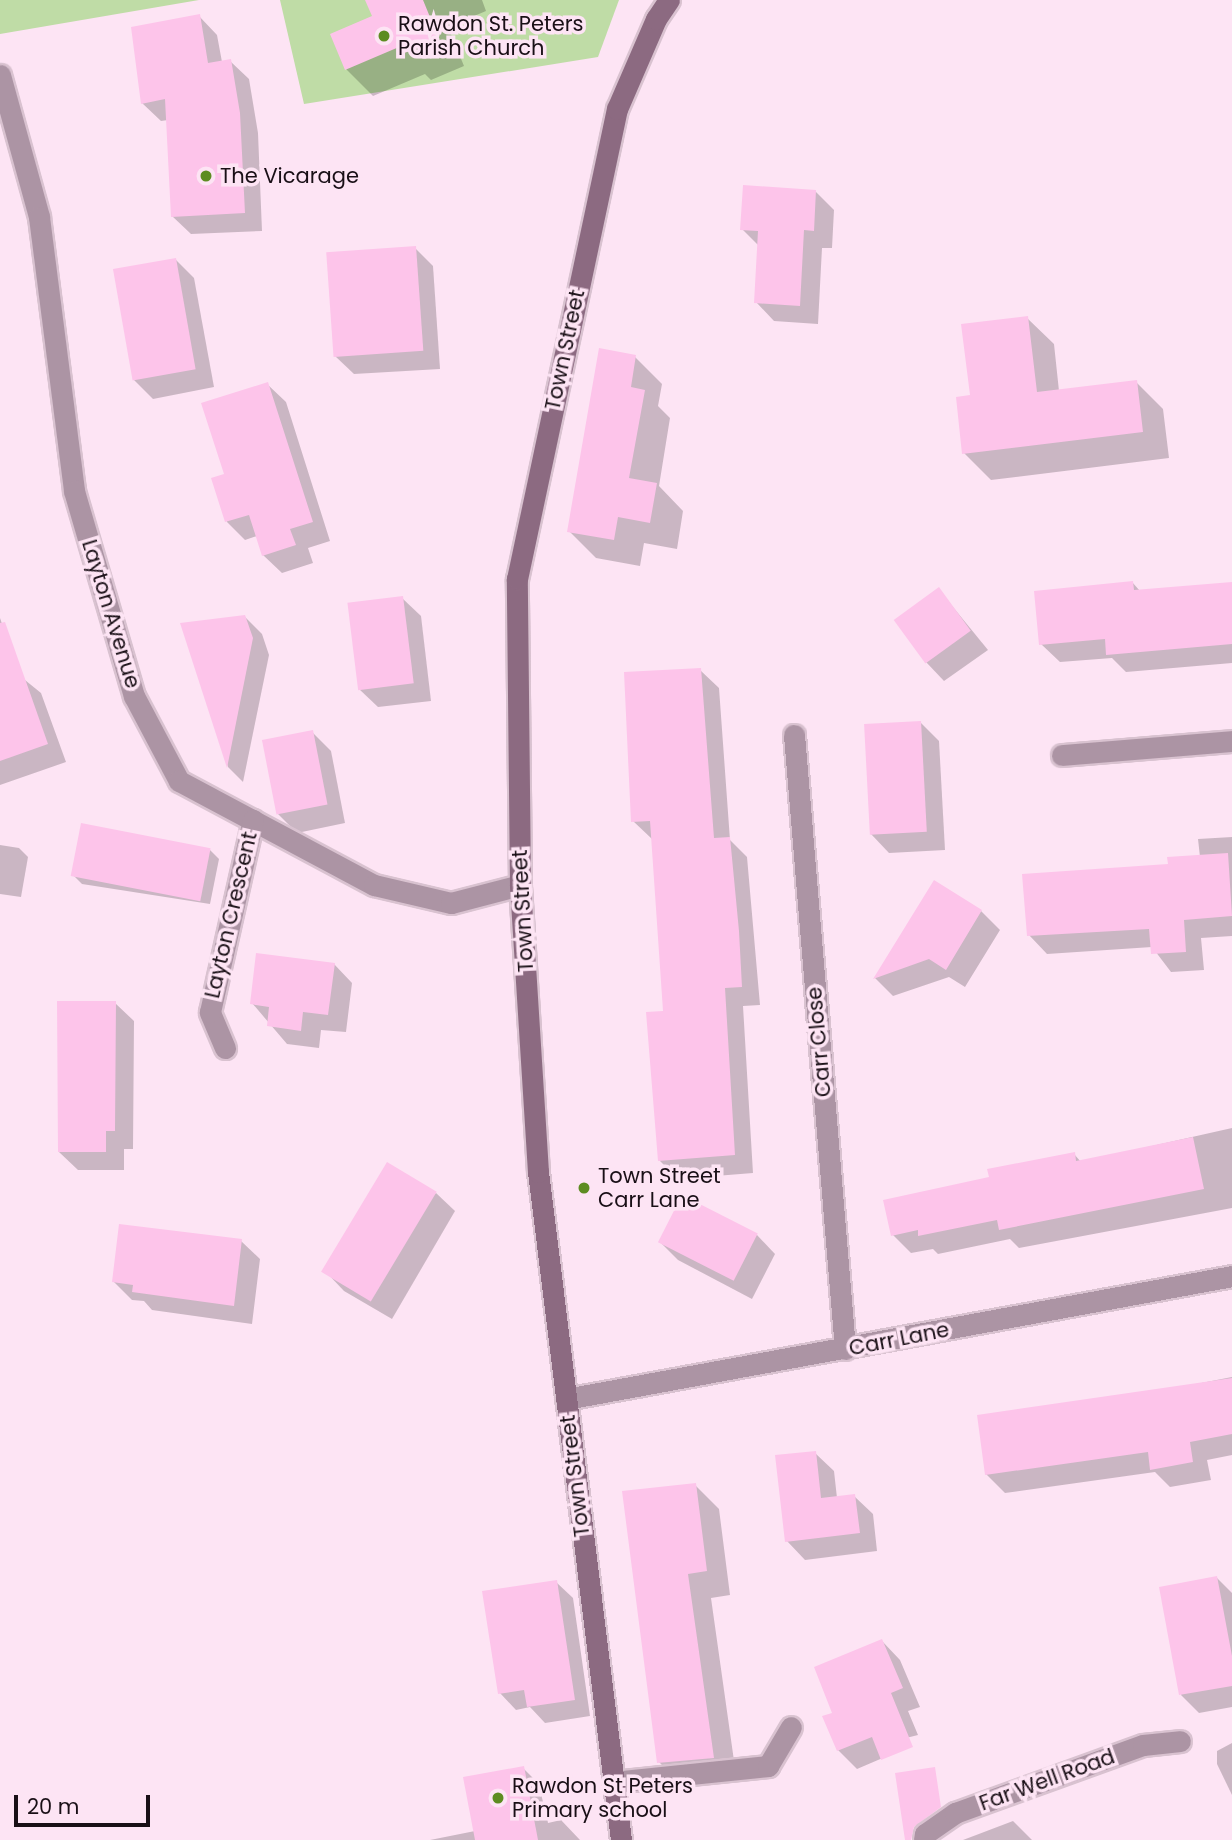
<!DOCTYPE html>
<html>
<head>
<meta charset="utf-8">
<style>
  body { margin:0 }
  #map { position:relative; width:1232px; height:1840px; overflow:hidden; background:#fde4f4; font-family:Poppins,sans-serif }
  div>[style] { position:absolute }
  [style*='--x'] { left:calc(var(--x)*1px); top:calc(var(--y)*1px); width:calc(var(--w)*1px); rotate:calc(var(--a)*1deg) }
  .green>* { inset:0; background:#bfdca6 }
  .shadow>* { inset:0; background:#0003 }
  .building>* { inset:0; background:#fdc4ea; transform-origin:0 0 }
  .roads { filter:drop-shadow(2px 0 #d9c2d0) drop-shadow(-2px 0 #d9c2d0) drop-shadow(0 2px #d9c2d0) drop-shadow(0 -2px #d9c2d0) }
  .street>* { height:21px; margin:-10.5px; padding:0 10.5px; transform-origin:10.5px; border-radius:10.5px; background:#ac94a4 }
  .secondary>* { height:21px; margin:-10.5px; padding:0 10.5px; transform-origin:10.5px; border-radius:10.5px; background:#8c6a81 }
  .dots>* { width:19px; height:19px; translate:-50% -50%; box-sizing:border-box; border:4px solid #fde4f4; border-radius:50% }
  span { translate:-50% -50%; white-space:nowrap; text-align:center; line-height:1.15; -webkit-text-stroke:7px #fde4f4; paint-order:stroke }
  .poi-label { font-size:21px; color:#190f16 }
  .left { translate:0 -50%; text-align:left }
  .street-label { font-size:21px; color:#190f16 }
  .scale { position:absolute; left:14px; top:1795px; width:136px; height:32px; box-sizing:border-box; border:4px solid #190f16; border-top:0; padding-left:9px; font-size:21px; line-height:24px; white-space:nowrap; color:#190f16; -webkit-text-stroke:5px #fde4f4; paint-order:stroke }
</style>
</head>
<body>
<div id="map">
  <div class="green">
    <div style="clip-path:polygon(0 0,199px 0,0 34px)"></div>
    <div style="clip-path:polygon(280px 0,619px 0,598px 57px,304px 104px)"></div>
  </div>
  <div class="shadow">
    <div style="clip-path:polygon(367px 0,482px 0,486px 11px,448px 27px,464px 66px,431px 80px,425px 74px,373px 96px,346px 69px,374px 17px)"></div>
    <div style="clip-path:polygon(199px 16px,217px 35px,222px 62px,230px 61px,249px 79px,258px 133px,262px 231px,191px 234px,172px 216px,168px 120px,161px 121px,142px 103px)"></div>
    <div style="clip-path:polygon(815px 191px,834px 210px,832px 248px,822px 248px,818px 324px,774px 321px,756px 302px,759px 246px,742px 229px)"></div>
    <div style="clip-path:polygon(415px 248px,433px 266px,440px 369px,354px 374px,335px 356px)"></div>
    <div style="clip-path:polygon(175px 259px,194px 278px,214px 387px,153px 399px,134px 380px)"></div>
    <div style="clip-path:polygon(1027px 318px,1054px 344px,1059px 391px,1136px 382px,1163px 409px,1169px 458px,991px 480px,964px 453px,972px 397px)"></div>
    <div style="clip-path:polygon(635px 357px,662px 384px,658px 406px,670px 418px,659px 486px,683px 511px,677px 549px,644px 543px,640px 566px,596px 558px,569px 531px)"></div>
    <div style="clip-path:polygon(267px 384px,286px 402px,330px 541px,308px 548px,313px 563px,282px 573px,263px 555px,257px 536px,245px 540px,227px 522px,213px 479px,226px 475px)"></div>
    <div style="clip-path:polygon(1132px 582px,1140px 591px,1232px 583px,1232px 663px,1126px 672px,1112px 658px,1060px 662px,1041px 644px)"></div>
    <div style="clip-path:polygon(939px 590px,988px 650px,944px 681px,926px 662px)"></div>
    <div style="clip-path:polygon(402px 598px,421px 616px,431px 701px,378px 707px,359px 689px,352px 604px)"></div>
    <div style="clip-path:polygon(245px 617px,262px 634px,269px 655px,243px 782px,228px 767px,182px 625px)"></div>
    <div style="clip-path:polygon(0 618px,20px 676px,41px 693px,66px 762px,0 785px)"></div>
    <div style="clip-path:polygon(700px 670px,719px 688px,730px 840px,747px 857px,760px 1005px,743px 1006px,753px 1173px,678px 1179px,659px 1160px,664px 1013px,652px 839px,633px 821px)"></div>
    <div style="clip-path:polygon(921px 723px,939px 741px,945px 850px,889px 853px,871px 834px)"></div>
    <div style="clip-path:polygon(312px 732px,331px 751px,345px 823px,297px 833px,278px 814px)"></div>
    <div style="clip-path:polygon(1232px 837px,1232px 936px,1201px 938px,1204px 970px,1171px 972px,1152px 947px,1047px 954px,1029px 935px,1170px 865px,1200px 857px,1198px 839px)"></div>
    <div style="clip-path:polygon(0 845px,19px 848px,28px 857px,21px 897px,0 894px)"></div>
    <div style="clip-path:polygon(210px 850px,219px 859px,210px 904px,82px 884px,73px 875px)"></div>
    <div style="clip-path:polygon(935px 882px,981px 911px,1000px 930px,965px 987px,949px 977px,893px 996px,875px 978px)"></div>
    <div style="clip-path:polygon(334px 964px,352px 983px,346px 1032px,321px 1030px,319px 1048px,287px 1044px,252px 1003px)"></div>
    <div style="clip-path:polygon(115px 1003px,134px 1021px,133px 1149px,124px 1149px,124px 1170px,78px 1170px,59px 1152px)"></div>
    <div style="clip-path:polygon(1232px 1128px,1232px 1208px,1019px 1248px,1010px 1239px,938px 1254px,933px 1249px,911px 1253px,893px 1235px,1074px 1154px,1081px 1162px)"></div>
    <div style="clip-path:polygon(436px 1193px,455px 1211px,392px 1319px,344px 1291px,326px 1272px)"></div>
    <div style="clip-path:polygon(757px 1235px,775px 1254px,752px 1299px,678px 1260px,660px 1242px)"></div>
    <div style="clip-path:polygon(241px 1241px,260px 1259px,252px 1324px,152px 1310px,144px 1301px,132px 1300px,114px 1282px)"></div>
    <div style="clip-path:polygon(1232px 1377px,1232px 1455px,1207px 1460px,1211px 1480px,1170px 1487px,1155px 1472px,1005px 1493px,986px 1474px,1130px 1397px)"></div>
    <div style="clip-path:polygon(815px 1453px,834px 1471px,837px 1498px,854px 1496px,873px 1514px,877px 1551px,805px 1560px,787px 1541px)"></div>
    <div style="clip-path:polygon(695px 1485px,719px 1509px,730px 1595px,711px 1598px,737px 1782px,684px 1787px,659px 1762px)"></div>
    <div style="clip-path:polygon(1217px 1578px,1232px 1593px,1232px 1707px,1199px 1713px,1181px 1695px)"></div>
    <div style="clip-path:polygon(556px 1582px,573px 1598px,590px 1716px,545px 1723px,530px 1707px,516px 1710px,500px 1693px)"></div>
    <div style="clip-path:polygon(882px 1641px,900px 1660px,920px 1707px,908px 1711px,918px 1735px,898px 1740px,899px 1751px,857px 1769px,838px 1750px,834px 1714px)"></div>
    <div style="clip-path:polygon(1232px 1743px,1232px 1795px,1217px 1764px,1217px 1751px)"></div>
    <div style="clip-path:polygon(523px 1768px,541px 1786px,548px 1823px,561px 1820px,580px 1840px,430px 1840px,475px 1831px)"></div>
    <div style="clip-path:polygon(1013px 1821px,1032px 1840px,963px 1840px)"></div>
  </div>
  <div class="building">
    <div style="clip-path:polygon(365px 0,423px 0,439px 39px,402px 54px,399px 47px,345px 70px,330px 34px,372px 16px)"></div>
    <div style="clip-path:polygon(200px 14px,208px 63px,231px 59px,240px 113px,245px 213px,171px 217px,165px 99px,141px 104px,131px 27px)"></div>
    <div style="clip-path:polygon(743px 185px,816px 190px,814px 231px,804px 230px,800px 306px,754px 303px,758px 231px,740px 230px)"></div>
    <div style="left:416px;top:246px;width:105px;height:90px;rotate:86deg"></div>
    <div style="left:176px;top:258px;width:113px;height:64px;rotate:80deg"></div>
    <div style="clip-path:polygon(1028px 316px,1037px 392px,1137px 380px,1143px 432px,962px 454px,956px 397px,970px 395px,961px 324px)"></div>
    <div style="clip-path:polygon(599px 348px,636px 355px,631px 387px,645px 390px,629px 478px,657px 483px,650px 523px,618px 517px,614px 540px,567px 532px)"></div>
    <div style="clip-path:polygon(268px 382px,313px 522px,290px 529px,296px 545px,262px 556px,249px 515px,225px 522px,211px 478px,224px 474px,201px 403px)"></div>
    <div style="clip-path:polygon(1133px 581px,1134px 590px,1232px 582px,1232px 644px,1106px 655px,1105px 639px,1039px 645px,1034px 591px)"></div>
    <div style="left:939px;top:587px;width:54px;height:56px;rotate:54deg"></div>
    <div style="left:403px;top:596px;width:88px;height:56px;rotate:83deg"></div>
    <div style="clip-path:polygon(245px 615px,253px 638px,227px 768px,180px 623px)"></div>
    <div style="clip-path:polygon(5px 622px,48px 744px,0 761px,0 623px)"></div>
    <div style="clip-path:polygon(701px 668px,714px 838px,730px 837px,739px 931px,742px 987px,725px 988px,735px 1155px,658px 1161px,646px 1012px,663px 1011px,650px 821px,631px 822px,624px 672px)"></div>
    <div style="left:921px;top:721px;width:111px;height:57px;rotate:87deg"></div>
    <div style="left:313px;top:730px;width:76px;height:52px;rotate:79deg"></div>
    <div style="left:81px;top:823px;width:132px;height:54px;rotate:11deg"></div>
    <div style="clip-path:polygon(1228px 853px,1232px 916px,1184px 920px,1186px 952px,1151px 954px,1149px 929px,1027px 936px,1022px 874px,1168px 864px,1167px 857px)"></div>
    <div style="clip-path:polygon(934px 880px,982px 910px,946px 970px,929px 959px,873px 979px)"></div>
    <div style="clip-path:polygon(256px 953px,335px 963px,328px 1015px,303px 1012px,301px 1031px,267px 1026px,269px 1007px,250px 1004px)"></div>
    <div style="clip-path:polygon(57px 1001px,116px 1001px,115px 1131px,106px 1131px,106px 1152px,58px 1152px)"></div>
    <div style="clip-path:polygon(1193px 1137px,1204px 1189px,999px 1230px,997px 1220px,918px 1236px,918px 1230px,891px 1236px,883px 1200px,989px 1177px,987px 1169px,1075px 1152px,1076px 1161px)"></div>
    <div style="left:387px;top:1162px;width:58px;height:128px;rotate:31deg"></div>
    <div style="left:682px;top:1195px;width:85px;height:53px;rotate:27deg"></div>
    <div style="clip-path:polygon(119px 1224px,242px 1239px,234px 1306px,132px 1292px,133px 1285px,112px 1282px)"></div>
    <div style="clip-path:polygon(1232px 1378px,1232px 1434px,1190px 1442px,1193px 1462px,1150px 1470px,1148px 1452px,985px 1475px,977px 1415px)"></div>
    <div style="clip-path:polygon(816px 1451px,821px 1498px,855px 1494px,860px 1533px,785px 1542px,775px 1455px)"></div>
    <div style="clip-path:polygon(696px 1483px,707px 1571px,688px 1574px,714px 1758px,657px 1763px,622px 1491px)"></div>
    <div style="clip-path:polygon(1217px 1576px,1232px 1656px,1232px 1686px,1179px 1695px,1159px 1587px)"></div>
    <div style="clip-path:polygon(557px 1580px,575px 1700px,527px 1707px,524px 1690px,498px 1694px,482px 1591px)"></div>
    <div style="clip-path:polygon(882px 1639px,903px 1688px,891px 1693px,913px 1747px,881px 1760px,872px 1737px,837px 1751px,822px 1716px,832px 1713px,814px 1667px)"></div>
    <div style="clip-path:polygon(524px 1766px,538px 1840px,475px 1840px,463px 1777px)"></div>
    <div style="clip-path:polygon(935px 1767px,941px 1807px,914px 1827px,911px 1840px,905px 1840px,895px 1773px)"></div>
  </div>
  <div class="roads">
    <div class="street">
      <div style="--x:0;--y:75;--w:147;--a:74.6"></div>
      <div style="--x:39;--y:217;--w:276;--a:82.7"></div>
      <div style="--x:74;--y:491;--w:214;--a:73.7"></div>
      <div style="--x:134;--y:696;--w:96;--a:62.1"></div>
      <div style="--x:179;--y:781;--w:221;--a:28.1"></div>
      <div style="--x:374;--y:885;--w:79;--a:13.2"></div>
      <div style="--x:451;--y:903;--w:71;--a:-14.6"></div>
      <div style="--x:794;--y:735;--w:616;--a:85.25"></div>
      <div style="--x:1062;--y:755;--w:171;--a:-4.7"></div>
      <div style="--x:225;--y:1048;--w:39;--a:-113"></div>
      <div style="--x:210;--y:1012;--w:197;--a:-77.4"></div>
      <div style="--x:566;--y:1399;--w:677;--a:-10.46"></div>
      <div style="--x:613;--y:1782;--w:156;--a:-5.9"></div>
      <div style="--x:768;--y:1766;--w:45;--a:-59.5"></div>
      <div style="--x:924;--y:1840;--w:6;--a:-81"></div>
      <div style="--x:925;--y:1834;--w:37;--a:-35"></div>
      <div style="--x:955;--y:1813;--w:200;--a:-19.9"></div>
      <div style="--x:1143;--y:1745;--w:37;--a:-6"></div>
    </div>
    <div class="secondary">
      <div style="--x:621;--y:1840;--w:673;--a:-97.08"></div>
      <div style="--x:538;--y:1172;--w:288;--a:-93.6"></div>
      <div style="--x:520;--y:885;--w:306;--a:-90.6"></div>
      <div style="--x:517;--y:579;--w:481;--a:-78"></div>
      <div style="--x:617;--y:109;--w:98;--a:-66.6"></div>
      <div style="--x:656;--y:19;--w:23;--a:-56"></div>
    </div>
  </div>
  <div class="dots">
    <div style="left:384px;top:36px;background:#5d8c21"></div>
    <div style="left:206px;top:176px;background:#5d8c21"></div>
    <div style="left:584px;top:1188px;background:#5d8c21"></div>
    <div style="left:498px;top:1798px;background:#5d8c21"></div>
  </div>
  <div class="poi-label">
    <span class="left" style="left:398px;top:36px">Rawdon St. Peters<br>Parish Church</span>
    <span class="left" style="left:220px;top:176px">The Vicarage</span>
    <span class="left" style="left:598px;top:1188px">Town Street<br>Carr Lane</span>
    <span class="left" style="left:512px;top:1798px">Rawdon St Peters<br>Primary school</span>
  </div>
  <div class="street-label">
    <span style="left:565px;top:350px;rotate:-78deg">Town Street</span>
    <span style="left:111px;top:614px;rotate:73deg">Layton Avenue</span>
    <span style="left:523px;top:911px;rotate:-93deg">Town Street</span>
    <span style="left:231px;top:915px;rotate:-77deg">Layton Crescent</span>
    <span style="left:819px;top:1042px;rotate:-95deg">Carr Close</span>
    <span style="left:899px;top:1339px;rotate:-11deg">Carr Lane</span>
    <span style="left:575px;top:1476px;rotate:-97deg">Town Street</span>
    <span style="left:1047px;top:1780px;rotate:-20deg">Far Well Road</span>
  </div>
  <div class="scale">20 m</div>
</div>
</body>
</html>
